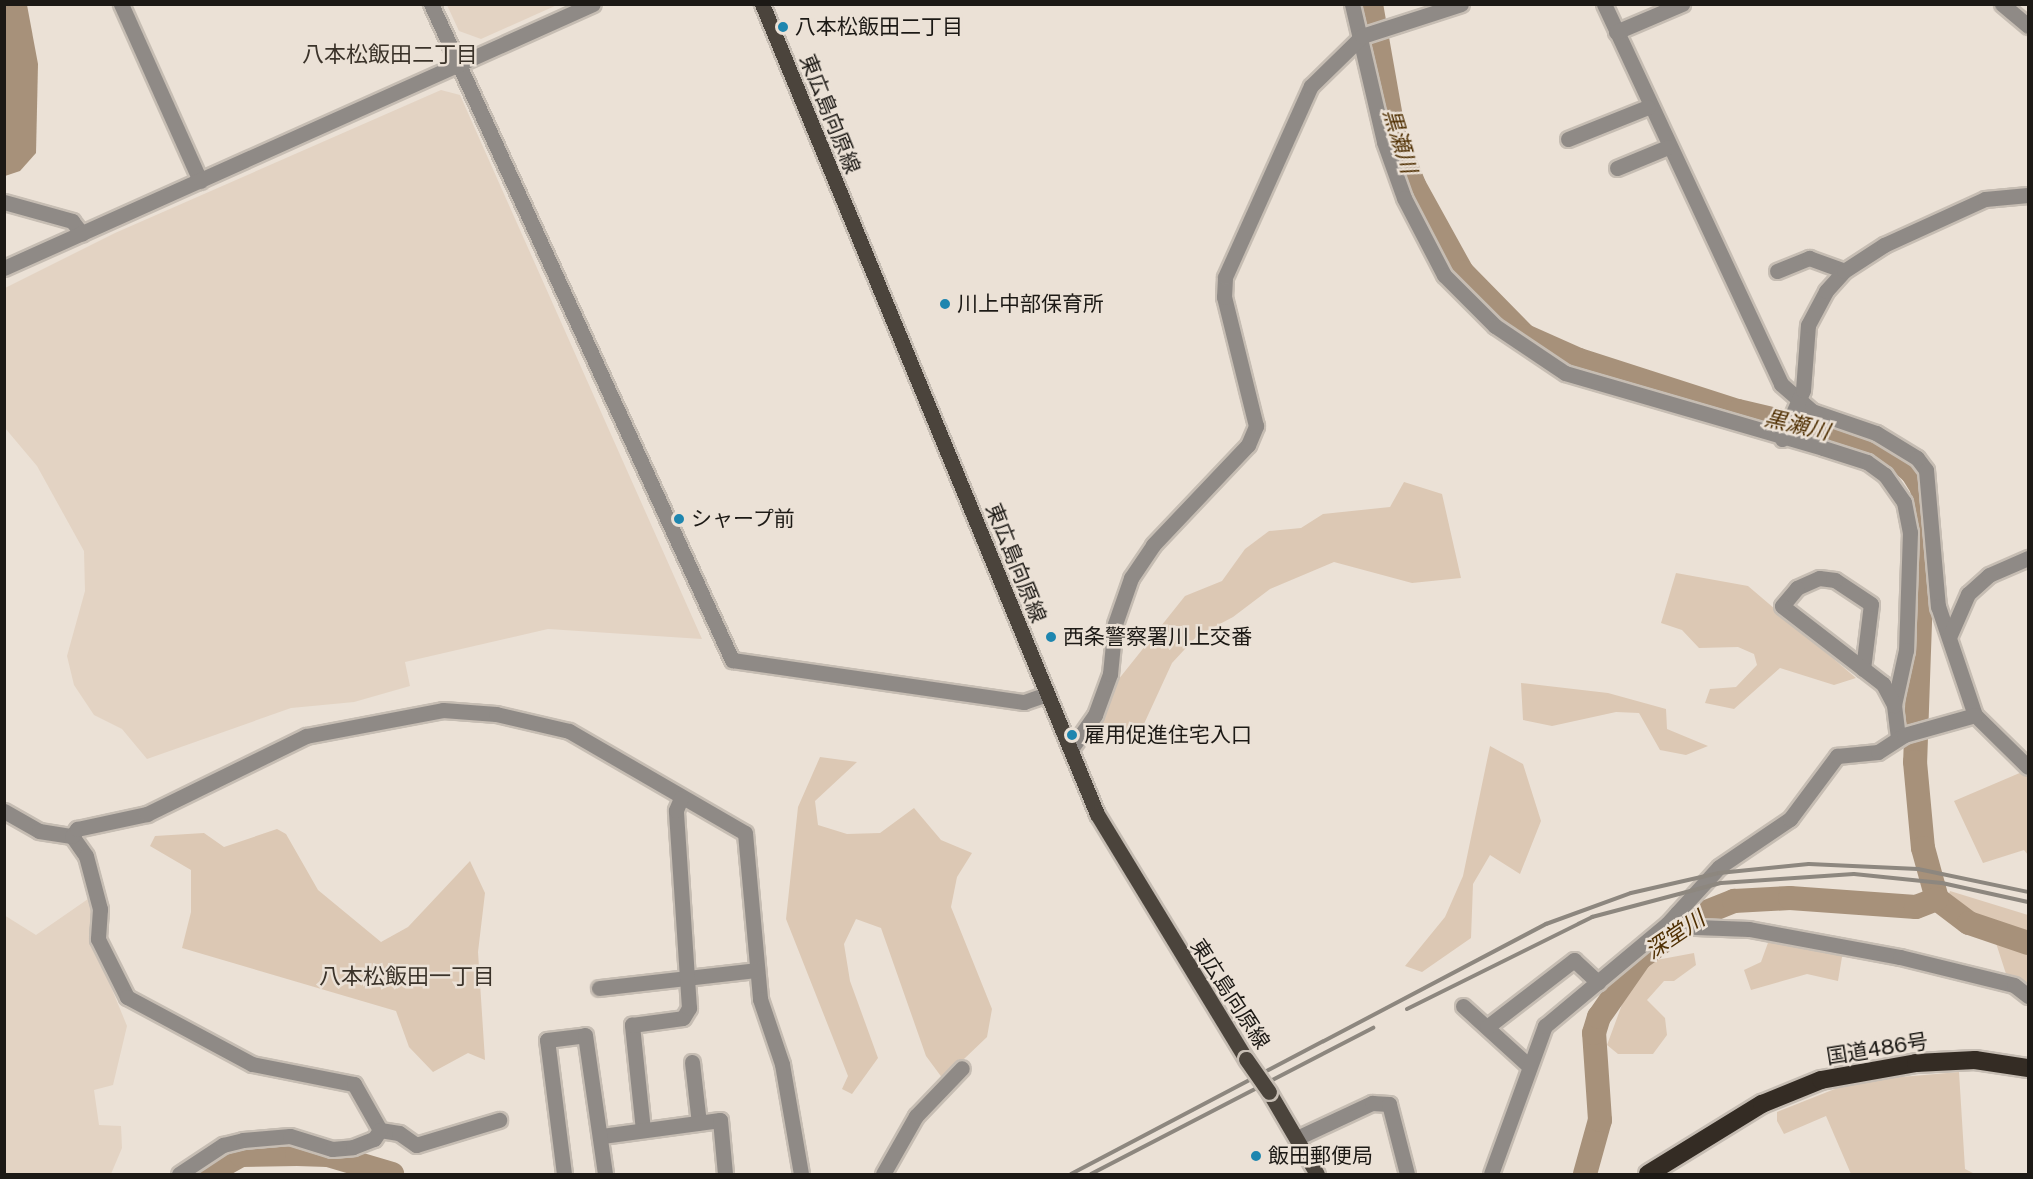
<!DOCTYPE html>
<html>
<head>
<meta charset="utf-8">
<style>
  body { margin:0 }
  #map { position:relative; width:2033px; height:1179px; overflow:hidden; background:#ebe1d6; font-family:"Public Sans","Noto Sans JP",sans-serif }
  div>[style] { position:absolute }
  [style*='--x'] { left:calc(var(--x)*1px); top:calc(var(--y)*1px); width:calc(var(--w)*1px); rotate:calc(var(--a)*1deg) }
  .built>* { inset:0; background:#e3d3c3 }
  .green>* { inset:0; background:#dcc8b4 }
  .water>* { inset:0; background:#a7917a }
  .river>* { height:24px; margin:-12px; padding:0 12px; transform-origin:12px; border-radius:12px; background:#a7917a }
  .roads { filter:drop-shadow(2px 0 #c6bdb3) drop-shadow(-2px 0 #c6bdb3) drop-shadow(0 2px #c6bdb3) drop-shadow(0 -2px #c6bdb3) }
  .minor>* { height:15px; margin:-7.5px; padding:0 7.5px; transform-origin:7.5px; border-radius:7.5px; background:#8f8a86 }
  .major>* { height:15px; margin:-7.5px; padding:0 7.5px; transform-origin:7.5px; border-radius:7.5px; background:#4b443c }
  .highway>* { height:18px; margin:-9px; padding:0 9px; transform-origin:9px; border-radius:9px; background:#342c24 }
  .rail>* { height:4px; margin:-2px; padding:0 2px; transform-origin:2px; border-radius:2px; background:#8d877f }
  .bridges { filter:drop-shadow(2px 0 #c6bdb3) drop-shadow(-2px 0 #c6bdb3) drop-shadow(0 2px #c6bdb3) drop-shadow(0 -2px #c6bdb3) }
  .major-bridge>* { height:15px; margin:-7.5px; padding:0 7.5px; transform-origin:7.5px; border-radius:7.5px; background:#4b443c }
  .dots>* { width:16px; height:16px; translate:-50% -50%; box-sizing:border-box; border:3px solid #ebe1d6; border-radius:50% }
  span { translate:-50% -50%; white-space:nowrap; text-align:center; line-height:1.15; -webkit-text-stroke:5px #ebe1d6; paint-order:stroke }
  .poi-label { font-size:21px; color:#1c1915 }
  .left { translate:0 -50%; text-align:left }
  .street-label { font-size:21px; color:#1c1915 }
  .neighbourhood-label { font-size:22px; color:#3b332a }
  .water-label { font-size:22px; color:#4f2f02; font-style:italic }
  .frame { position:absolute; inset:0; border:6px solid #1c1915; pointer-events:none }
</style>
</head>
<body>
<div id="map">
  <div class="built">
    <i style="clip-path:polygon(447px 5px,557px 5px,481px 39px,459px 31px)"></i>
    <i style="clip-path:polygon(441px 90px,460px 95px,702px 639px,548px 629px,405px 662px,410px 686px,354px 702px,291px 708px,147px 759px,122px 729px,94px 715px,74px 685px,67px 656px,85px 591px,84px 551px,37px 466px,5px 428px,5px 288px,115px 233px)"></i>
    <i style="clip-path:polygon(88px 899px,96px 906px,93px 943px,127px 1026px,113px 1085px,94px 1090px,99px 1125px,121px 1126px,122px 1148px,111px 1174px,5px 1174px,4px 915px,36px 935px)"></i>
  </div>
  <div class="green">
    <i style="clip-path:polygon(1404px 482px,1442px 494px,1461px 578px,1412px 583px,1334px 562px,1270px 589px,1233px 617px,1197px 636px,1172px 663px,1143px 726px,1124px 739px,1099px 722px,1118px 680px,1185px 596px,1222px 581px,1245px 549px,1269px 531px,1301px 528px,1323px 514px,1390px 507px)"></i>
    <i style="clip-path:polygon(1676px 573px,1748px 586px,1856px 678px,1834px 685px,1780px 668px,1734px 709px,1705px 703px,1710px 689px,1736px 687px,1757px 665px,1754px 654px,1738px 647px,1699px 648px,1682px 630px,1661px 623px)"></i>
    <i style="clip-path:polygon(1521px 683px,1608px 693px,1666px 709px,1667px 729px,1708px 746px,1686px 755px,1660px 750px,1639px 713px,1616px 712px,1552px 726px,1523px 720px)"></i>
    <i style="clip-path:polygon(1490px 746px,1523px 764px,1541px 821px,1520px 874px,1490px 855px,1473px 884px,1471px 938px,1422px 972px,1405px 966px,1445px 917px,1463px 876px)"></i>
    <i style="clip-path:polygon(820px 757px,857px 762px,815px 801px,818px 825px,847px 834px,880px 833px,914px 808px,941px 840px,972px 853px,957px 877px,951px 907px,992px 1009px,987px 1037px,943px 1079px,926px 1056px,881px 928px,856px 919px,844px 944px,850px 981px,878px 1058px,852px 1094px,842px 1089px,848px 1076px,786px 919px,798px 807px)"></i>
    <i style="clip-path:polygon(2022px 772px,2028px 777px,2028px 855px,2024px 850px,1983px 863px,1954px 801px)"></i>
    <i style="clip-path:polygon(277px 829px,286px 834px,318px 890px,381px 942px,408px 927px,470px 861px,485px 893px,478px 952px,485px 1060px,468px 1053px,433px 1072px,409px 1047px,396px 1011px,182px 948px,191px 912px,191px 870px,150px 846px,155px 836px,204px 833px,224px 847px)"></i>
    <i style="clip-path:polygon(1950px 891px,2028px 915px,2028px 990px,2007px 977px,1995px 940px,1959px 931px,1944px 907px)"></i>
    <i style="clip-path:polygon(1769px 940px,1843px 951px,1838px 981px,1807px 974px,1751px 990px,1744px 970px,1761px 962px)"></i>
    <i style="clip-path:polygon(1694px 953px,1696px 965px,1674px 981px,1664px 981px,1647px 1000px,1665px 1018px,1667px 1035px,1653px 1054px,1618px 1054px,1607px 1045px,1633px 975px,1651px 961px)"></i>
    <i style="clip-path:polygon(1959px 1072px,1965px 1169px,1975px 1174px,1851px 1174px,1826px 1116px,1784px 1134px,1777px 1121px,1777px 1112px,1855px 1081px)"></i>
  </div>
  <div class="water">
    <i style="clip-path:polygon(5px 4px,27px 5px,38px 64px,36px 153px,20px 171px,5px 176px)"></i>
  </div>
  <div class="river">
    <i style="--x:1371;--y:4;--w:132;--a:80"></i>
    <i style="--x:1394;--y:134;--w:55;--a:68.6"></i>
    <i style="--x:1414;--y:185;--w:99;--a:61.1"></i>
    <i style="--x:1462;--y:272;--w:90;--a:45.5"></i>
    <i style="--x:1525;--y:336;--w:59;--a:24"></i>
    <i style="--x:1579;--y:360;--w:167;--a:17.8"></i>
    <i style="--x:1738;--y:411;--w:107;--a:13"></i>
    <i style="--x:1842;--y:435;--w:55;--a:21.4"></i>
    <i style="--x:1893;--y:455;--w:25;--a:42"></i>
    <i style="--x:1912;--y:472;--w:19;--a:58"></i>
    <i style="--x:1922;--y:488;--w:20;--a:84"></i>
    <i style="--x:1924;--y:508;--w:254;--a:92"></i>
    <i style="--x:1915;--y:762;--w:86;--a:84.7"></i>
    <i style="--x:1923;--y:848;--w:53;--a:74.6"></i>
    <i style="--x:1937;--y:899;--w:40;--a:37"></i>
    <i style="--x:1969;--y:923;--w:62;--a:18.7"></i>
    <i style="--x:207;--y:1174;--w:39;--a:-29"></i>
    <i style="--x:241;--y:1155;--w:56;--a:-1"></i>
    <i style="--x:297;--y:1154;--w:31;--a:2"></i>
    <i style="--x:328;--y:1155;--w:67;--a:16.5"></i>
    <i style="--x:1585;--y:1174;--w:56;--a:-74.5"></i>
    <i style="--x:1600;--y:1120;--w:87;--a:-93.9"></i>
    <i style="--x:1594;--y:1033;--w:17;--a:-73"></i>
    <i style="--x:1599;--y:1017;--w:72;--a:-55.2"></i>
    <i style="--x:1640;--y:958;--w:73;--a:-36.1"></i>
    <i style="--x:1699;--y:915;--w:38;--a:-22"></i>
    <i style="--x:1734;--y:901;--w:56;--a:-3.1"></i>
    <i style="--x:1790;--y:898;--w:126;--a:4.1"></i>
    <i style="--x:1916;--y:907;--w:22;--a:-21"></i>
  </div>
  <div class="roads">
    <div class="minor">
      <i style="--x:121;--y:4;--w:194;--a:65.9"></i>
      <i style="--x:431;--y:4;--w:722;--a:65.35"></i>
      <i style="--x:732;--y:660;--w:295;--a:8.2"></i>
      <i style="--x:1024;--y:702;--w:24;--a:-19"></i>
      <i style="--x:1352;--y:4;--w:142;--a:76.9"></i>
      <i style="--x:1384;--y:142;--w:59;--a:70.3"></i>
      <i style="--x:1404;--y:198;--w:87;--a:62.5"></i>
      <i style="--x:1444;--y:275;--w:72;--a:45"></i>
      <i style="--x:1495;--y:326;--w:84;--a:33.9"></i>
      <i style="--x:1565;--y:373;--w:269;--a:16.2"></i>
      <i style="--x:1823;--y:448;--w:46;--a:17.7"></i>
      <i style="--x:1867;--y:462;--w:22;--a:36"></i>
      <i style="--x:1885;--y:475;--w:33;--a:55"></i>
      <i style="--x:1904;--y:502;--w:31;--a:79"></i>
      <i style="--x:1910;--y:532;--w:118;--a:91.9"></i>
      <i style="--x:1906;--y:650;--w:56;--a:102.3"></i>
      <i style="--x:1894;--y:705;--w:33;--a:83"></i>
      <i style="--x:1604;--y:4;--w:419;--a:65"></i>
      <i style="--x:1781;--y:384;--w:41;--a:41.1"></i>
      <i style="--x:1812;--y:411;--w:68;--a:19"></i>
      <i style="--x:1876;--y:433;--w:48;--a:31.4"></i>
      <i style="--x:1917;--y:458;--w:15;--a:53"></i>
      <i style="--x:1926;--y:470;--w:137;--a:85"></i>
      <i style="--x:1938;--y:606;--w:115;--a:71.3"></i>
      <i style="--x:1975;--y:715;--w:74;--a:44.5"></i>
      <i style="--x:2002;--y:4;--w:34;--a:40"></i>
      <i style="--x:1616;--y:32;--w:72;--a:-23"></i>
      <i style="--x:1568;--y:139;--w:86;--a:-21.8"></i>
      <i style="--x:1617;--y:168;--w:55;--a:-22.4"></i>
      <i style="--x:4;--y:202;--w:71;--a:15.6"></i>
      <i style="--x:72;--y:221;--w:16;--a:52"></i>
      <i style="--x:4;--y:268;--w:645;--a:-24.14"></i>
      <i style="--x:1777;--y:271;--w:35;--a:-22"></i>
      <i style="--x:1809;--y:258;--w:37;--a:20"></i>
      <i style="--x:1782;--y:439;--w:53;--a:-66.8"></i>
      <i style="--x:1803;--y:390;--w:65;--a:-85.6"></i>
      <i style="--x:1808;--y:325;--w:38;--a:-62"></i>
      <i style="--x:1826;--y:291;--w:27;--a:-48"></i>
      <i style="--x:1844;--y:271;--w:48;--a:-33"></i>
      <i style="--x:1884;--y:245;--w:111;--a:-24.5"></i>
      <i style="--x:1985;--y:199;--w:43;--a:-5.3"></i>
      <i style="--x:1950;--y:635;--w:45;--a:-66.3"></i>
      <i style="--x:1968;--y:594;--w:28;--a:-42"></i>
      <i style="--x:1989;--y:575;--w:43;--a:-23.6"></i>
      <i style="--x:1863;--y:669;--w:65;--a:-83"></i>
      <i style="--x:1871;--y:604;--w:43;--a:-146.3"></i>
      <i style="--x:1835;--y:580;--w:16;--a:-173"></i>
      <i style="--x:1819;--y:578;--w:24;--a:156"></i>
      <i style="--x:1797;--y:588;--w:23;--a:130"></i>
      <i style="--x:1782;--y:606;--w:128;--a:37.7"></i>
      <i style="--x:1883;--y:684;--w:24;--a:62"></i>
      <i style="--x:1071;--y:749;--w:42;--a:-54.8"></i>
      <i style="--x:1095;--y:715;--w:44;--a:-69.9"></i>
      <i style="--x:1110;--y:674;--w:50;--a:-84.3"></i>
      <i style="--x:1115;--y:624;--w:49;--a:-70.8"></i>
      <i style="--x:1131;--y:578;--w:40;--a:-56"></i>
      <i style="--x:1153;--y:545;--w:138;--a:-46.5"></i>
      <i style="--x:1248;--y:445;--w:21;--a:-67"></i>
      <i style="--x:1256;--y:426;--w:133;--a:-103.9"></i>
      <i style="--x:1224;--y:297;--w:20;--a:-87"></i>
      <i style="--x:1225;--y:277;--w:209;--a:-65.8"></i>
      <i style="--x:1311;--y:86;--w:71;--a:-44.4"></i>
      <i style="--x:1362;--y:36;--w:104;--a:-17.9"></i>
      <i style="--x:4;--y:811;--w:40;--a:29.7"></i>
      <i style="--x:39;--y:831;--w:33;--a:9"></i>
      <i style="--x:72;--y:836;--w:24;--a:55"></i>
      <i style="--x:86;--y:856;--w:55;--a:75.2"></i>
      <i style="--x:100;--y:909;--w:30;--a:94"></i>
      <i style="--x:98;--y:939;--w:65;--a:63.4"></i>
      <i style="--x:127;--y:997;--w:142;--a:28.2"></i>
      <i style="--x:252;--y:1064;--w:104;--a:11.1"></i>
      <i style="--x:354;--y:1084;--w:53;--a:60.5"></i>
      <i style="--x:72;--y:836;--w:9;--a:-54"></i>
      <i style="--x:77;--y:829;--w:72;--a:-12.1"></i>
      <i style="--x:147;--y:814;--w:177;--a:-26.1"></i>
      <i style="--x:306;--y:736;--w:139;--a:-10.7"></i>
      <i style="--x:443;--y:710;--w:53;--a:4.3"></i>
      <i style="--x:496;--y:714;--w:75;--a:13.1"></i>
      <i style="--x:569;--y:731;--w:203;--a:30.1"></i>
      <i style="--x:745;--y:833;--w:167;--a:84.8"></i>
      <i style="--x:760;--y:999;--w:69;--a:71.3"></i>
      <i style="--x:782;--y:1064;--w:112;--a:80.2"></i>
      <i style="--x:1677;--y:913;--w:24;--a:36"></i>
      <i style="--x:1696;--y:927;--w:53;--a:2.2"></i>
      <i style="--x:1749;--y:929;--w:154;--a:10.5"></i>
      <i style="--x:1900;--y:957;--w:117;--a:13.8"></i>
      <i style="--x:2014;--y:985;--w:18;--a:38"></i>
      <i style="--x:599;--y:988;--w:159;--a:-6.5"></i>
      <i style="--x:1463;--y:1006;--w:89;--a:42.3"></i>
      <i style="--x:1487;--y:1027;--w:110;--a:-37.6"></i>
      <i style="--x:1574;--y:960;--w:33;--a:43"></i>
      <i style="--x:692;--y:1062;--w:61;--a:83.5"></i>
      <i style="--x:380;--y:1130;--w:19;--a:9"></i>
      <i style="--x:399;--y:1133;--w:21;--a:35"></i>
      <i style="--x:416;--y:1145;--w:87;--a:-16.8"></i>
      <i style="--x:643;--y:1130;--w:106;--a:-96"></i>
      <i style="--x:632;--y:1025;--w:51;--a:-7.8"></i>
      <i style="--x:683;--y:1018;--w:12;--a:-59"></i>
      <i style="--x:689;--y:1008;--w:198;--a:-93.8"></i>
      <i style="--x:676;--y:810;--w:13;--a:-67"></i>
      <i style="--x:602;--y:1136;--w:119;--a:-7.7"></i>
      <i style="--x:720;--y:1120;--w:54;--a:84.7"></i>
      <i style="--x:1299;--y:1137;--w:81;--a:-25"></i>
      <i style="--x:1372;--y:1103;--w:17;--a:3"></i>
      <i style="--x:1389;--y:1104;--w:72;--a:75.6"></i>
      <i style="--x:179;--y:1174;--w:53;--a:-33.4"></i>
      <i style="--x:223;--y:1145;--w:21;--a:-14"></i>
      <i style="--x:243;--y:1140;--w:47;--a:-4.9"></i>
      <i style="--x:290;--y:1136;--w:44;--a:17.2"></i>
      <i style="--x:332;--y:1149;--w:21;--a:-5"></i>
      <i style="--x:353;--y:1147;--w:22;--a:-21"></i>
      <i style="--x:374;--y:1139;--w:11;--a:-56"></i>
      <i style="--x:564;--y:1174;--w:135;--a:-97.2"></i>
      <i style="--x:547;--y:1040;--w:38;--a:-7"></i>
      <i style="--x:585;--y:1035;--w:140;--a:81.8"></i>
      <i style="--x:883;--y:1174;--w:67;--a:-60.4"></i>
      <i style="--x:916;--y:1116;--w:66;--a:-46.2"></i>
      <i style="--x:1491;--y:1174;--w:158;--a:-70"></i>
      <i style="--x:1545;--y:1026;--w:159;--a:-39.9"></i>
      <i style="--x:1667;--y:924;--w:77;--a:-47.6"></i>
      <i style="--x:1719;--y:867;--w:86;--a:-34.1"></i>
      <i style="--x:1790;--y:819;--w:79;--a:-53.3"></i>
      <i style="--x:1837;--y:756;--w:41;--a:-5.6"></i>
      <i style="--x:1878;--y:752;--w:31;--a:-33"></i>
      <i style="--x:1904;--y:735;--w:74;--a:-15.7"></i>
    </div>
    <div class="major">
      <i style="--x:762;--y:4;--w:877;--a:67.53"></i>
      <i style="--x:1097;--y:814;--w:287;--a:58.7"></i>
      <i style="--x:1269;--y:1092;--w:95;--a:59.7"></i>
    </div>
    <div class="highway">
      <i style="--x:1648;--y:1174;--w:134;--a:-31.6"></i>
      <i style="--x:1762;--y:1104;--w:64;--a:-22.1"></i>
      <i style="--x:1821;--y:1080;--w:97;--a:-10.1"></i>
      <i style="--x:1916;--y:1063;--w:59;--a:-2.9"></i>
      <i style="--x:1975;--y:1060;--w:54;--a:8.6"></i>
    </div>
  </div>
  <div class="rail">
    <i style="--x:1407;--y:1009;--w:207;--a:-26.4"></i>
    <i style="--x:1592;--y:917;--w:133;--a:-14.8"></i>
    <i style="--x:1721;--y:883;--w:133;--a:-3.9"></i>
    <i style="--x:1854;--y:874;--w:88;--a:5.8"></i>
    <i style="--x:1942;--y:883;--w:88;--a:12.5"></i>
    <i style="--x:1071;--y:1174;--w:537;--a:-27.76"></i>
    <i style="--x:1546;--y:924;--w:90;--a:-20"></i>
    <i style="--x:1631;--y:893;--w:90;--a:-12.8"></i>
    <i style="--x:1719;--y:873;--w:90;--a:-5.7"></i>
    <i style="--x:1809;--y:864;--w:109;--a:2.6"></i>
    <i style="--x:1918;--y:869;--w:112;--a:11.8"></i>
    <i style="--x:1091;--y:1174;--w:318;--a:-27.4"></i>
  </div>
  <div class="bridges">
    <div class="major-bridge">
      <i style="--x:1246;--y:1059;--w:40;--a:55.1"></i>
    </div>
  </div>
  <div class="dots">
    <i style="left:783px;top:27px;background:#1e86af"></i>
    <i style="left:945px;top:304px;background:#1e86af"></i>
    <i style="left:679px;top:519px;background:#1e86af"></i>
    <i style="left:1051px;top:637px;background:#1e86af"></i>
    <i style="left:1072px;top:735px;background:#1e86af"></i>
    <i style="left:1256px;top:1156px;background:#1e86af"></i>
  </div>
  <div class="poi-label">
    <span class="left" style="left:795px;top:27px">八本松飯田二丁目</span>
    <span class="left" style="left:957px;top:304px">川上中部保育所</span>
    <span class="left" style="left:691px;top:519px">シャープ前</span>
    <span class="left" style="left:1063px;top:637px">西条警察署川上交番</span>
    <span class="left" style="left:1084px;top:735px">雇用促進住宅入口</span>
    <span class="left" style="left:1268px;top:1156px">飯田郵便局</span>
  </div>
  <div class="street-label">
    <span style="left:830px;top:114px;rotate:68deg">東広島向原線</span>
    <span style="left:1016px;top:563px;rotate:68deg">東広島向原線</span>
    <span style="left:1230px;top:994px;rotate:57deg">東広島向原線</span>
    <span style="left:1877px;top:1049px;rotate:-9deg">国道486号</span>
  </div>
  <div class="neighbourhood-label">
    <span style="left:390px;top:55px">八本松飯田二丁目</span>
    <span style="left:407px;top:977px">八本松飯田一丁目</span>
  </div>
  <div class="water-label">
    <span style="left:1400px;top:141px;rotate:73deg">黒瀬川</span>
    <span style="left:1797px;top:425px;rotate:13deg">黒瀬川</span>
    <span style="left:1675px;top:935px;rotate:-34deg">深堂川</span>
  </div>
  <div class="frame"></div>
</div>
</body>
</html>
